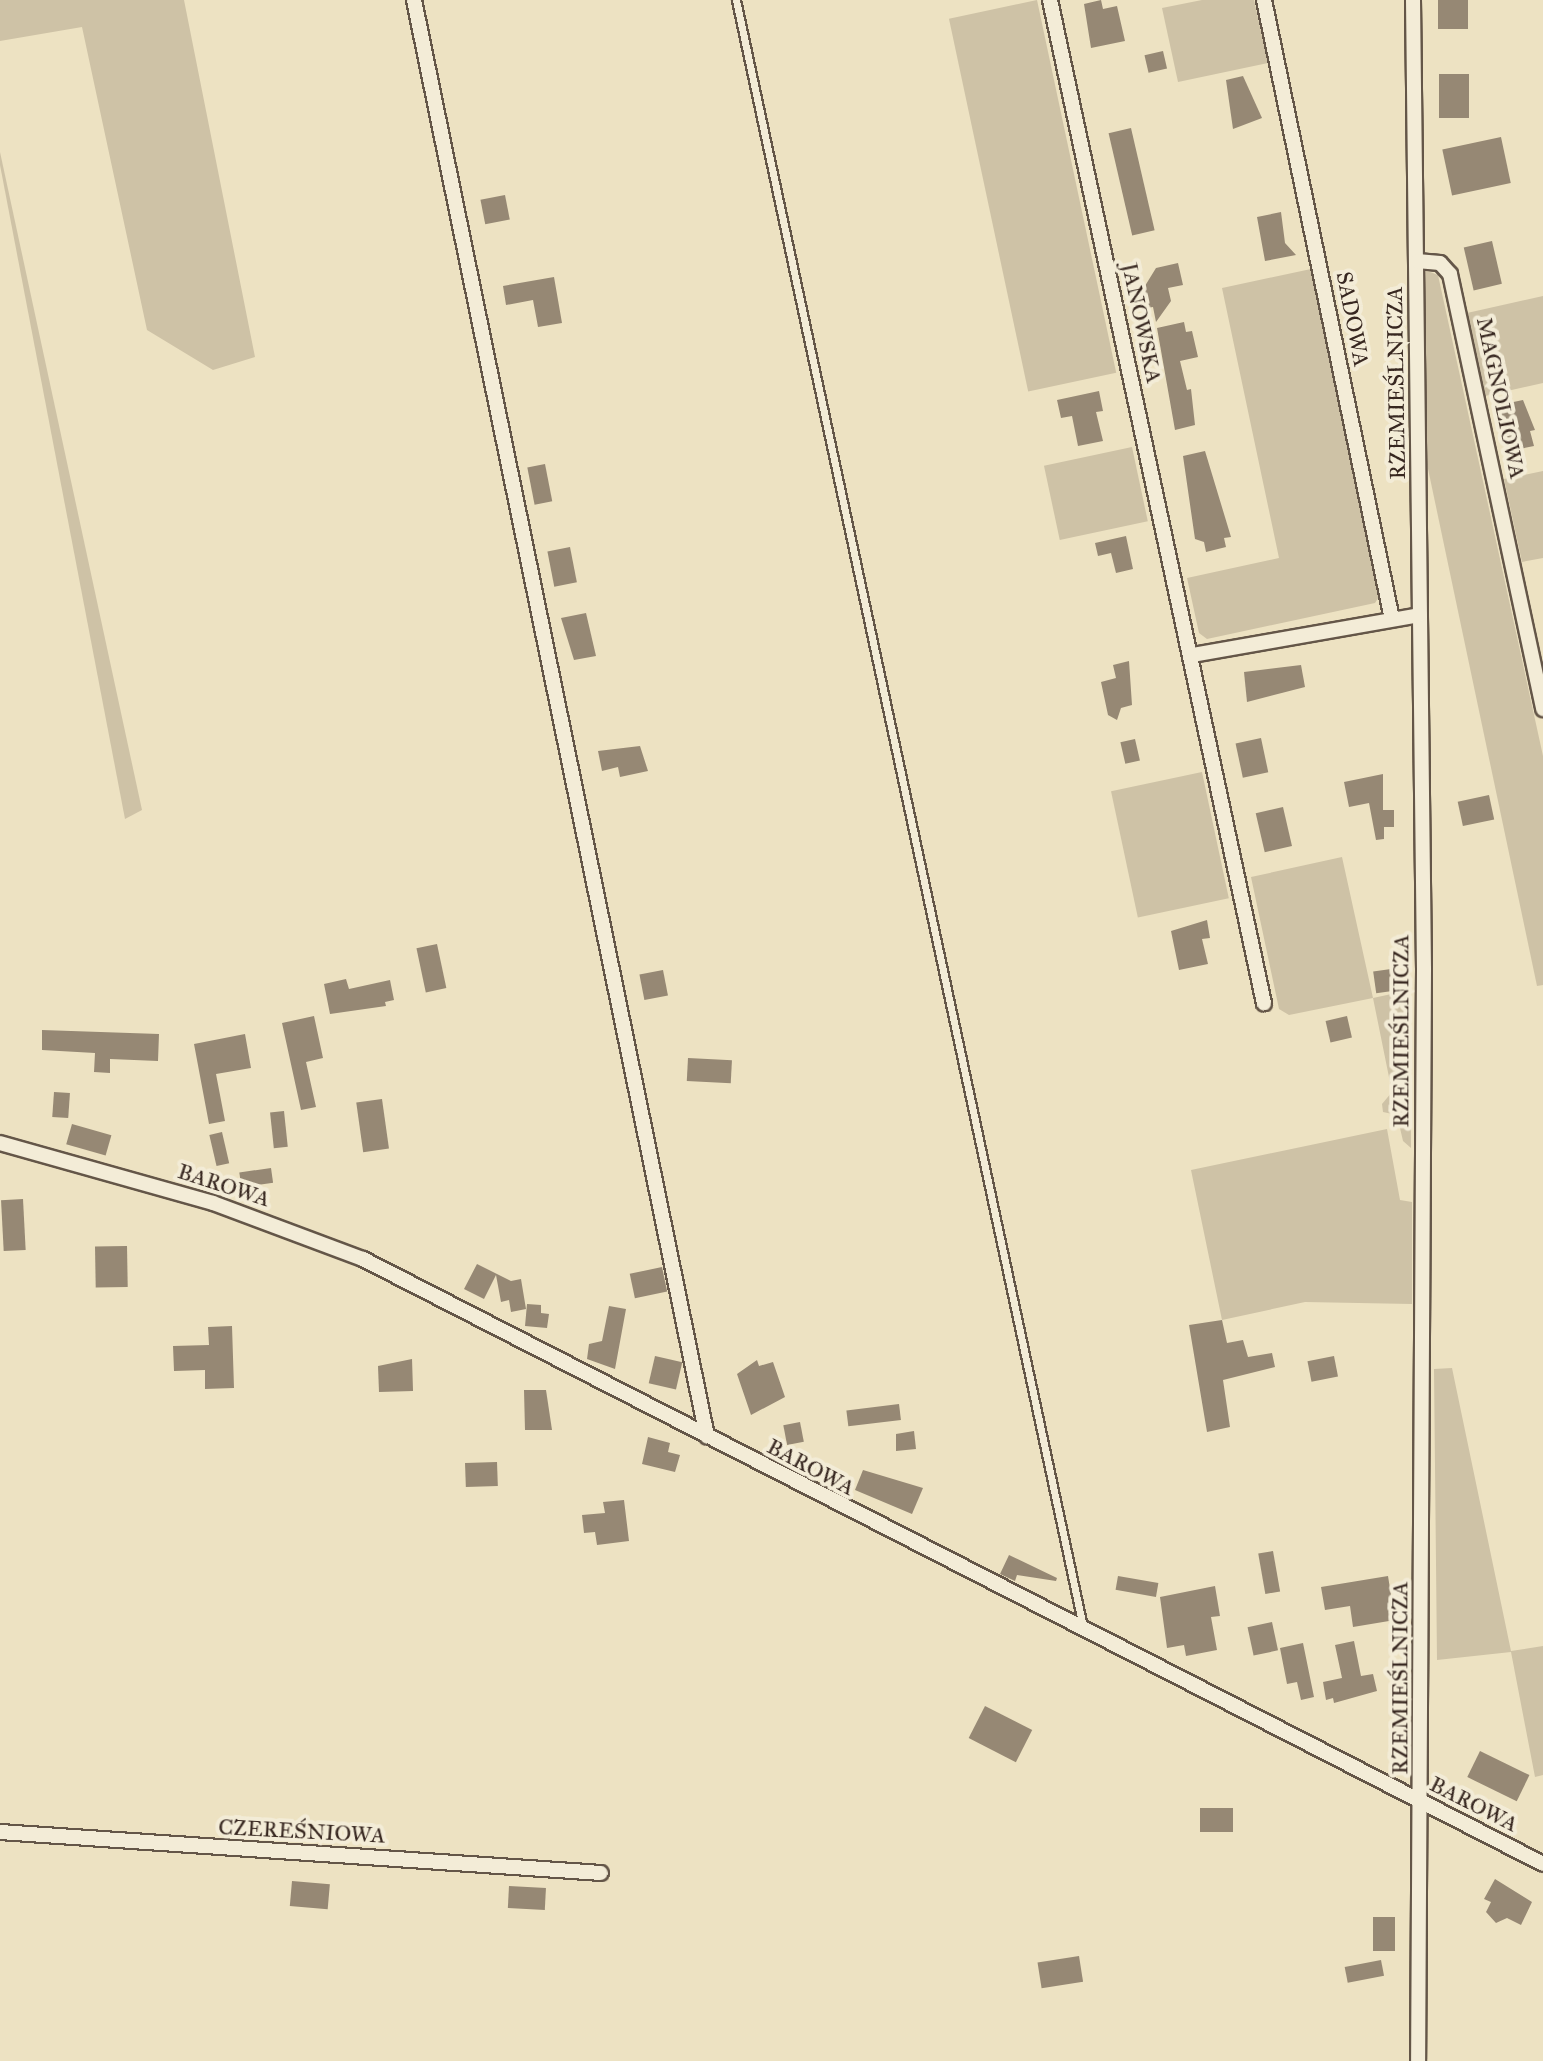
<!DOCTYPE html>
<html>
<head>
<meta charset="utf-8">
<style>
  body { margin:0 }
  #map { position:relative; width:1543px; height:2061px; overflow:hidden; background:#ede2c2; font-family:"IM FELL Great Primer",serif }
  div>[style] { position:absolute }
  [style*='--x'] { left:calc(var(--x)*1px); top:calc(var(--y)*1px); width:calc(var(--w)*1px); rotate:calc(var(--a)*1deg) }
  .green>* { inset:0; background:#cec2a6; transform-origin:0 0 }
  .building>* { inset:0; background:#968874; transform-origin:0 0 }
  .roads { filter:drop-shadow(2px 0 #645648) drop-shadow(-2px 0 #645648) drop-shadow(0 2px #645648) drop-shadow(0 -2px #645648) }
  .lane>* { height:7px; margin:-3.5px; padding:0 3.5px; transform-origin:3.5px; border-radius:3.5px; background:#f3ecd7 }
  .street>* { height:14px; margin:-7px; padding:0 7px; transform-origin:7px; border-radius:7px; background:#f3ecd7 }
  span { translate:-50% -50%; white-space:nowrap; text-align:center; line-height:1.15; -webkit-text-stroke:8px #f3ecd7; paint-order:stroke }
  .street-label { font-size:22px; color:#372720 }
</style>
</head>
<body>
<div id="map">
  <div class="green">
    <i style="clip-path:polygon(0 0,184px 0,255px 357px,213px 370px,147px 330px,82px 27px,0 41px)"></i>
    <i style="left:1037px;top:0;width:381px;height:90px;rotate:78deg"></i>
    <i style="clip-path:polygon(1202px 0,1254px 0,1268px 63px,1178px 82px,1162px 8px)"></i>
    <i style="clip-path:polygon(0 152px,142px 810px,125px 819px,0 165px)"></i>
    <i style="clip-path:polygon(1311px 269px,1380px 595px,1375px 603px,1207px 639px,1199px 633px,1187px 578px,1279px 558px,1222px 288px)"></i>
    <i style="clip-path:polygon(1425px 270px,1438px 275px,1543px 756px,1543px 985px,1537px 986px,1427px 464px)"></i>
    <i style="clip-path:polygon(1543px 296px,1543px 383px,1485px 396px,1467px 313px)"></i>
    <i style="left:1132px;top:447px;width:76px;height:90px;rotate:78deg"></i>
    <i style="clip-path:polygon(1543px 471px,1543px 558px,1522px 562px,1504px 479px)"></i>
    <i style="left:1202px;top:772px;width:129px;height:93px;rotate:78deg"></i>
    <i style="clip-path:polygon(1342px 857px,1373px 998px,1410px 990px,1411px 1148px,1403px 1141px,1397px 1115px,1383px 1112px,1382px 1104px,1392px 1092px,1373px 998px,1289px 1015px,1279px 1009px,1251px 877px)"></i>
    <i style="clip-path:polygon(1387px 1129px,1400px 1200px,1412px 1202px,1412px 1304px,1305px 1302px,1222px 1320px,1191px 1170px)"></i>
    <i style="clip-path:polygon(1452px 1368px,1511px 1651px,1543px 1646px,1543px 1775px,1535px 1777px,1511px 1652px,1437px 1660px,1434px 1369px)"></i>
  </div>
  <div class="building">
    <i style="clip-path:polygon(1101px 0,1103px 9px,1117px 6px,1125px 41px,1091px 48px,1084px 4px)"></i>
    <i style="left:1438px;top:0;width:30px;height:29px"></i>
    <i style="left:1163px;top:51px;width:18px;height:19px;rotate:77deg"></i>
    <i style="left:1439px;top:74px;width:30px;height:44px"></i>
    <i style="clip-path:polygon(1243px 76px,1262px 118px,1233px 129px,1226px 80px)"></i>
    <i style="left:1131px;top:128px;width:105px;height:23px;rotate:77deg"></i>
    <i style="left:1501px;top:137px;width:47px;height:60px;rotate:78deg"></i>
    <i style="left:505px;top:195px;width:25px;height:25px;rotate:79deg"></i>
    <i style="clip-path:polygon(1281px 212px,1285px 243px,1296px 255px,1265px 261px,1257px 217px)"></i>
    <i style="left:1492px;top:241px;width:44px;height:29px;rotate:77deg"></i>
    <i style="clip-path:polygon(1178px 263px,1183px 285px,1168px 288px,1171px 301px,1156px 322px,1153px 307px,1147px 308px,1140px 294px,1156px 268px)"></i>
    <i style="clip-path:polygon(554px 277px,562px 323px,538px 327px,533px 300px,506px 305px,503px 286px)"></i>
    <i style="clip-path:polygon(1184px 322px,1186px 332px,1192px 331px,1198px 357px,1180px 361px,1187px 390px,1191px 389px,1195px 425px,1175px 430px,1157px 328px)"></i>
    <i style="clip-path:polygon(1099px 391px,1103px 411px,1096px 412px,1103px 441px,1078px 446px,1072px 416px,1061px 418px,1057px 400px)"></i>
    <i style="clip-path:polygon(1523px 400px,1535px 430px,1530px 431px,1534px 446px,1510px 451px,1499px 405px)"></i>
    <i style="clip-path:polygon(1205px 451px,1231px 537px,1224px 538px,1226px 547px,1206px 552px,1204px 542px,1195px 539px,1183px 456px)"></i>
    <i style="left:545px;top:464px;width:38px;height:18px;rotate:79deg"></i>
    <i style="clip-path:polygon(1126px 536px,1133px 569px,1116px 573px,1111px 553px,1098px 556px,1095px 543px)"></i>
    <i style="left:570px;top:547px;width:36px;height:23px;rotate:79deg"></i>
    <i style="clip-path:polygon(586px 613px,596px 656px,574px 660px,561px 618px)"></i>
    <i style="clip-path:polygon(1129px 661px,1132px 705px,1121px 708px,1117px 720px,1108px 715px,1101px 682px,1116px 678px,1113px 665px)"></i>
    <i style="clip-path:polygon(1301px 665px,1305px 687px,1247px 702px,1244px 672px)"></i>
    <i style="left:1261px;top:738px;width:35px;height:26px;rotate:78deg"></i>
    <i style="left:1135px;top:739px;width:22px;height:15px;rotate:77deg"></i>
    <i style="clip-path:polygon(640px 746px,648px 771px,620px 777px,618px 767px,602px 771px,598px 751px)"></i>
    <i style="clip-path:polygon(1383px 774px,1383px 810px,1394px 810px,1394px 827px,1384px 827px,1384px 839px,1376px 840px,1369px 803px,1349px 807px,1344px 782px)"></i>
    <i style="left:1489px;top:795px;width:25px;height:32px;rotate:78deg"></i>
    <i style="left:1283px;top:807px;width:40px;height:28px;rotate:77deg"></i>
    <i style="clip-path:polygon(1207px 920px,1210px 938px,1202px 939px,1208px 964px,1179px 970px,1171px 931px)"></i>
    <i style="left:437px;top:944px;width:45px;height:21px;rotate:78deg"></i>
    <i style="left:1391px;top:969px;width:22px;height:18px;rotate:82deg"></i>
    <i style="left:663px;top:970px;width:26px;height:24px;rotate:79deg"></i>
    <i style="clip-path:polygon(346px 979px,349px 989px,390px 980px,394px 1000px,385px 1002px,386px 1006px,330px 1014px,324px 984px)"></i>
    <i style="clip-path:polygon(314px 1016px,323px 1058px,306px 1062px,316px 1107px,301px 1110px,282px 1023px)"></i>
    <i style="left:1347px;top:1016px;width:22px;height:22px;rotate:77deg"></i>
    <i style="clip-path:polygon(42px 1030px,159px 1034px,158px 1061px,110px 1059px,110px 1073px,94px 1072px,95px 1053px,42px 1050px)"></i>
    <i style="clip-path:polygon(245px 1034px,251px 1068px,216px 1074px,225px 1121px,209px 1124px,194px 1044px)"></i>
    <i style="left:688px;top:1058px;width:44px;height:23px;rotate:3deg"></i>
    <i style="left:54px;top:1092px;width:16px;height:25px;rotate:4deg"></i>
    <i style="left:382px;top:1099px;width:50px;height:26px;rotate:82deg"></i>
    <i style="left:284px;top:1111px;width:36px;height:14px;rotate:84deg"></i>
    <i style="left:72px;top:1124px;width:41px;height:21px;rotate:16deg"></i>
    <i style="left:222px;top:1132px;width:32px;height:13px;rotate:77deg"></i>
    <i style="left:271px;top:1168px;width:15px;height:32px;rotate:82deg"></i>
    <i style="left:23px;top:1199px;width:51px;height:22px;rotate:87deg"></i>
    <i style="left:127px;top:1246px;width:41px;height:32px;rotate:89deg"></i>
    <i style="clip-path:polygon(477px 1264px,511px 1281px,521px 1279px,526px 1309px,511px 1312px,509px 1300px,501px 1302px,496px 1275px,484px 1299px,464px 1289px)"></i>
    <i style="left:662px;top:1267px;width:25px;height:33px;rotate:78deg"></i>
    <i style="clip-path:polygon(527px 1304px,541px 1305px,541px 1313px,549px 1314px,547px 1328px,525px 1326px)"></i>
    <i style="clip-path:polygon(609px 1306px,626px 1309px,615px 1369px,587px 1359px,589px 1344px,602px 1341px)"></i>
    <i style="clip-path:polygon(1222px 1320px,1227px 1343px,1243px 1340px,1248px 1357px,1272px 1353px,1275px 1367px,1223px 1380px,1230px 1427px,1207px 1432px,1189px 1325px)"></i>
    <i style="clip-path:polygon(232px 1326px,234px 1388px,205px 1389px,205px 1370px,174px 1371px,173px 1346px,209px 1345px,208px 1327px)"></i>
    <i style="left:655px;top:1356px;width:28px;height:28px;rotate:13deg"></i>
    <i style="left:1334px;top:1356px;width:21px;height:27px;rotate:79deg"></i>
    <i style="clip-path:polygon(412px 1359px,413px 1391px,379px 1392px,378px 1366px)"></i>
    <i style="clip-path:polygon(757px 1360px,759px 1366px,773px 1362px,785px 1397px,751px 1415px,737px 1374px)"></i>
    <i style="clip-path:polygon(524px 1390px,546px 1390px,552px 1430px,525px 1430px)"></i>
    <i style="left:899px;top:1404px;width:16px;height:53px;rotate:83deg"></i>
    <i style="left:800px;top:1422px;width:20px;height:17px;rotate:79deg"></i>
    <i style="clip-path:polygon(914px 1431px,916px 1449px,896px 1451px,896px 1434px)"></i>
    <i style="clip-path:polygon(648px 1437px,670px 1443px,668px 1452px,680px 1455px,675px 1472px,642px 1464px)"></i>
    <i style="left:497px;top:1462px;width:24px;height:32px;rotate:88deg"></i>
    <i style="clip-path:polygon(863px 1470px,923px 1488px,912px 1514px,855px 1490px)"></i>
    <i style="clip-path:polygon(624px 1500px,629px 1541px,597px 1545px,595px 1532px,584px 1533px,582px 1515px,605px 1513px,603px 1502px)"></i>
    <i style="left:1273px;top:1551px;width:41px;height:15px;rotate:80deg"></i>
    <i style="clip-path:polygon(1009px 1555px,1057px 1578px,1056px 1581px,1017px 1575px,1015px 1581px,1000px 1574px)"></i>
    <i style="left:1118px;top:1576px;width:41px;height:14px;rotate:10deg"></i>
    <i style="clip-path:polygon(1388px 1576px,1395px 1620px,1353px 1627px,1350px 1606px,1325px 1610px,1321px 1587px)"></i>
    <i style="clip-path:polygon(1215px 1586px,1220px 1616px,1211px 1617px,1217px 1650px,1186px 1656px,1184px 1645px,1167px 1648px,1160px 1597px)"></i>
    <i style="left:1272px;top:1622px;width:29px;height:25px;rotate:78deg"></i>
    <i style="clip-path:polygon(1354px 1641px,1361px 1676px,1373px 1674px,1377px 1691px,1334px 1703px,1333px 1698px,1326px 1700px,1323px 1682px,1342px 1678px,1335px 1645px)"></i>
    <i style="clip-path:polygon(1303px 1643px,1314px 1697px,1301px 1700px,1297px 1682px,1287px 1684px,1280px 1648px)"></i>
    <i style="left:985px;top:1706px;width:53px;height:36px;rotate:27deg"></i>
    <i style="left:1480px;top:1751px;width:55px;height:29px;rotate:26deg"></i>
    <i style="left:1200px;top:1808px;width:33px;height:24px"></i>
    <i style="clip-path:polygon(1495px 1879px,1532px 1902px,1521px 1925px,1507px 1918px,1496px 1923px,1486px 1912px,1491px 1902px,1484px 1899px)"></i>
    <i style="left:292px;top:1881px;width:38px;height:25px;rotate:5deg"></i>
    <i style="left:509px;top:1886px;width:37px;height:22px;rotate:3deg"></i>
    <i style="left:1373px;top:1917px;width:22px;height:34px"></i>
    <i style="left:1079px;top:1956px;width:26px;height:42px;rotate:81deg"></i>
    <i style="left:1381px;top:1960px;width:16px;height:37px;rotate:79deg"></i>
  </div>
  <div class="roads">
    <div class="lane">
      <i style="--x:736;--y:0;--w:1664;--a:77.96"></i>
    </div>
    <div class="street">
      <i style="--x:414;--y:0;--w:1466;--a:78.47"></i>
      <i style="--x:1050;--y:0;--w:1026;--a:77.96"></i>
      <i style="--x:1264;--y:0;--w:632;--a:78.32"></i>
      <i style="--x:1413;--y:0;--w:969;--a:89.35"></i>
      <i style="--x:1424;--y:969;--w:1092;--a:90.31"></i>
      <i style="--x:1417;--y:261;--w:23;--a:5"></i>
      <i style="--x:1440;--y:263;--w:15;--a:48"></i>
      <i style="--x:1450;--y:274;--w:445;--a:77.9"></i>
      <i style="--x:1193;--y:655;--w:230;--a:-10"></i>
      <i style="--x:0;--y:1143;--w:221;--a:15.7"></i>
      <i style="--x:213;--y:1203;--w:160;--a:20.5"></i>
      <i style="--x:363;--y:1259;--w:1326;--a:27.14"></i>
      <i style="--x:0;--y:1832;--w:602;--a:3.9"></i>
    </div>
  </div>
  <div class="street-label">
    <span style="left:1353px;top:319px;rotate:79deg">SADOWA</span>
    <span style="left:1142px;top:323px;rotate:78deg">JANOWSKA</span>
    <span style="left:1396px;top:383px;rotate:-91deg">RZEMIEŚLNICZA</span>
    <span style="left:1501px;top:398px;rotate:78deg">MAGNOLIOWA</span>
    <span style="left:1401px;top:1031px;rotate:-90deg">RZEMIEŚLNICZA</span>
    <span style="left:224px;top:1185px;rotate:18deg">BAROWA</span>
    <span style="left:811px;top:1467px;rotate:28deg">BAROWA</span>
    <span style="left:1400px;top:1678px;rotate:-90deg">RZEMIEŚLNICZA</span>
    <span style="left:1474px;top:1804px;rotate:27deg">BAROWA</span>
    <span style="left:302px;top:1831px;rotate:3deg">CZEREŚNIOWA</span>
  </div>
</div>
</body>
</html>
